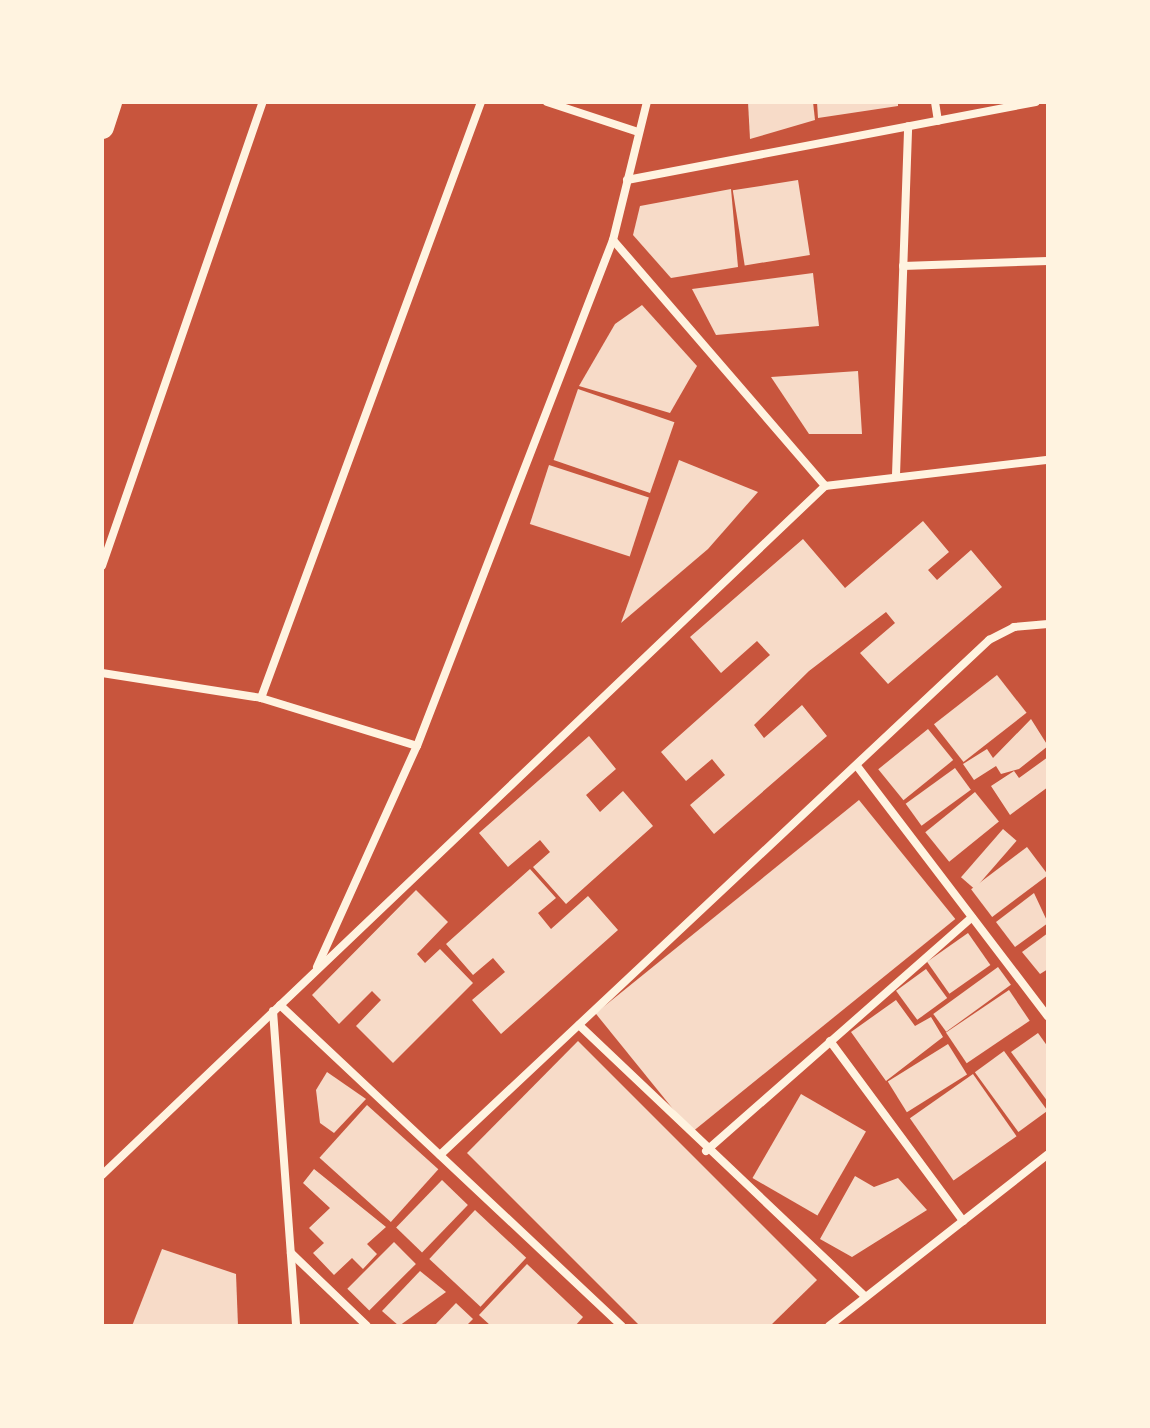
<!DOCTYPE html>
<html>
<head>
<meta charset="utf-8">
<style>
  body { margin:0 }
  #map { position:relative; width:1150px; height:1428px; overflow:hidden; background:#c8553d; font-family:"PT Sans Narrow",sans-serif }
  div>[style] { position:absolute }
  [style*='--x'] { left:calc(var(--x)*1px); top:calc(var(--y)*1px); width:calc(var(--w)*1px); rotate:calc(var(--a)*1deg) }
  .building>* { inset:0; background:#f7dbc8; transform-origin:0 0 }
  .minor>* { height:8px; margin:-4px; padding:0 4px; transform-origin:4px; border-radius:4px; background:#fff3e0 }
  .motorway>* { height:24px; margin:-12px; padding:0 12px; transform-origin:12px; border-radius:12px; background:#fff3e0 }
  span { translate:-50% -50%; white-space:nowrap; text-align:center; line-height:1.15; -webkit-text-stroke:8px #fff3e0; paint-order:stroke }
  .frame { position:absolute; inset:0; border:104px solid #fff3e0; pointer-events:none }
</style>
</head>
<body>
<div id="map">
  <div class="building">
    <i style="clip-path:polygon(748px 102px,813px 102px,815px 120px,750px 139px)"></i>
    <i style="clip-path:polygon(817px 102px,898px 102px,898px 106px,818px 118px)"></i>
    <i style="left:798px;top:180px;width:76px;height:66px;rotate:81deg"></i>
    <i style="clip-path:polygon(731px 189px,738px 267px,671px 278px,633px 235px,640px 206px)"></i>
    <i style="clip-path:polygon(813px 273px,819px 326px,716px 335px,692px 289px)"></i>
    <i style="clip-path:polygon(642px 305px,697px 366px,670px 413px,579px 386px,615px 324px)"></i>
    <i style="clip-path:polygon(858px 371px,862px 434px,809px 434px,771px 377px)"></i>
    <i style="left:578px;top:389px;width:102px;height:75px;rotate:19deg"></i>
    <i style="clip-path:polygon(679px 460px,758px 492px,708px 549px,621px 623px)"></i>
    <i style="left:549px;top:465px;width:105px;height:62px;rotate:18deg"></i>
    <i style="clip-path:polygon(923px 521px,949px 552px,928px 570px,937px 580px,971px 550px,1002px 587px,888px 684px,860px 653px,895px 623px,886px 612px,809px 671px,754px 725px,764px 738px,802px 705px,827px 736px,714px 834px,690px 805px,725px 775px,712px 759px,686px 781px,661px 752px,770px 655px,757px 641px,721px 673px,690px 637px,803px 539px,845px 588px)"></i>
    <i style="left:997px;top:675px;width:48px;height:80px;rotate:52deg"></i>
    <i style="clip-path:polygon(1031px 719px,1048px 746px,1019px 769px,1001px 774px,996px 766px,974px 780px,963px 764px,987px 749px,993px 758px)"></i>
    <i style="left:928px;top:729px;width:40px;height:64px;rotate:51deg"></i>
    <i style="clip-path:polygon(589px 736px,616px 769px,586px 795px,600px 812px,623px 791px,653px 826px,566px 904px,533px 867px,550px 852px,540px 840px,508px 867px,479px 833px)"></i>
    <i style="clip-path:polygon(1048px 757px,1048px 787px,1010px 815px,991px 786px,1014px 771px,1019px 778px)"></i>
    <i style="left:955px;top:768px;width:27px;height:61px;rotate:54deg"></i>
    <i style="left:975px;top:792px;width:38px;height:64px;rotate:51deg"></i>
    <i style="left:859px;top:800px;width:153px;height:339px;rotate:51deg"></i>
    <i style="left:1003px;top:829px;width:18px;height:64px;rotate:41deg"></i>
    <i style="left:1027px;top:847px;width:35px;height:70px;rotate:53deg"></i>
    <i style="clip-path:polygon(530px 869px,556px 898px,538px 913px,551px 929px,588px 896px,618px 930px,501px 1034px,472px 1000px,505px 972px,493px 958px,473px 975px,446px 944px)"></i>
    <i style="clip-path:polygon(416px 890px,448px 922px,417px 954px,425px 963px,440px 949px,473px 983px,393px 1063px,356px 1026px,381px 1000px,372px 991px,339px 1024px,312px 995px)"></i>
    <i style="clip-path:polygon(1034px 893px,1048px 923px,1015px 947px,996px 922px)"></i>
    <i style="left:968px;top:933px;width:39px;height:50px;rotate:55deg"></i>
    <i style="clip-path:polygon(1048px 933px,1048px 969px,1040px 974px,1022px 952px)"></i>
    <i style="left:998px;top:967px;width:22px;height:80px;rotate:54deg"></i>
    <i style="left:926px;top:969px;width:36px;height:37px;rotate:54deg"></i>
    <i style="left:1009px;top:990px;width:37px;height:76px;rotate:56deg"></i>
    <i style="clip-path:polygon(896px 1000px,915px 1026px,931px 1017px,943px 1037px,886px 1081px,851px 1032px)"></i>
    <i style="clip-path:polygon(1038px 1033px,1048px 1047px,1048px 1102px,1011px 1052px)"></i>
    <i style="clip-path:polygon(578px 1041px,817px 1280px,770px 1326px,640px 1326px,467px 1153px)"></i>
    <i style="left:948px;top:1044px;width:36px;height:71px;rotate:58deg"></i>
    <i style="left:1004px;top:1051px;width:74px;height:36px;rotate:54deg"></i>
    <i style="clip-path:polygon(327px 1072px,366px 1099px,334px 1133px,320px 1123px,316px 1090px)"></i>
    <i style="left:973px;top:1074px;width:76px;height:77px;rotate:55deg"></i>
    <i style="left:801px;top:1094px;width:75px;height:97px;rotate:30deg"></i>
    <i style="left:367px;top:1105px;width:96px;height:71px;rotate:42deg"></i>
    <i style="clip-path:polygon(314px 1169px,386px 1227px,367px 1244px,377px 1254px,363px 1269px,352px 1258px,334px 1275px,313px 1253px,324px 1243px,309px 1228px,330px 1208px,303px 1183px)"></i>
    <i style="clip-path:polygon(855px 1176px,874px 1187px,898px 1178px,927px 1210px,852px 1257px,820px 1239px)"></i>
    <i style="left:442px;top:1180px;width:36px;height:66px;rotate:44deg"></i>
    <i style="left:475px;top:1210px;width:70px;height:67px;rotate:43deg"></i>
    <i style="left:394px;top:1242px;width:31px;height:66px;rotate:45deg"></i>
    <i style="clip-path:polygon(162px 1249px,236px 1274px,238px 1326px,132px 1326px)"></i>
    <i style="clip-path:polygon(527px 1264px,583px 1317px,575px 1326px,491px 1326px,479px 1315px)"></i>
    <i style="clip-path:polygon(420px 1271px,446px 1292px,399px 1326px,382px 1311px)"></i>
    <i style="clip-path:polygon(456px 1303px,473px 1319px,466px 1326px,434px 1326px)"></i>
  </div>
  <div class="minor">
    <i style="--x:547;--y:102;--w:96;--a:18.2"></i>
    <i style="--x:935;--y:102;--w:19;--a:81"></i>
    <i style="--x:627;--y:180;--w:416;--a:-10.8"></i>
    <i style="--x:613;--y:240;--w:325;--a:49.2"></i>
    <i style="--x:903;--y:266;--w:145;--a:-2"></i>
    <i style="--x:896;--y:475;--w:349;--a:-88"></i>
    <i style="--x:102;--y:566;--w:491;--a:-70.9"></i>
    <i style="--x:102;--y:673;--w:161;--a:8.9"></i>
    <i style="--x:261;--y:698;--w:163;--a:17.1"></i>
    <i style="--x:261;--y:698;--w:635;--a:-69.74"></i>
    <i style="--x:857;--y:766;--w:315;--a:52.7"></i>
    <i style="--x:317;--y:967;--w:243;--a:-65.7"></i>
    <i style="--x:417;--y:746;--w:543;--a:-68.83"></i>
    <i style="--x:613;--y:240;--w:142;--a:-76.2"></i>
    <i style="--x:280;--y:1005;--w:469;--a:43.2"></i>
    <i style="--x:273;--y:1011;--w:316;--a:85.8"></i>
    <i style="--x:579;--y:1025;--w:395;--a:43.5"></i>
    <i style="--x:830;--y:1041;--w:224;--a:53.5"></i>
    <i style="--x:706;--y:1151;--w:354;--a:-41.3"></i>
    <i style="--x:440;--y:1155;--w:753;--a:-43.17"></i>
    <i style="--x:989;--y:640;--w:28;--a:-27"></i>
    <i style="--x:1014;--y:627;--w:34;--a:-5"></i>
    <i style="--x:102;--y:1175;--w:999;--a:-43.62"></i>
    <i style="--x:825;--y:486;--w:225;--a:-6.7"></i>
    <i style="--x:291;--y:1253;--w:105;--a:43.8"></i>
    <i style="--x:829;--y:1326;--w:278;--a:-38.1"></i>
  </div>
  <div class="motorway">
    <i style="--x:102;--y:127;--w:26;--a:-72"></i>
  </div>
  <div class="frame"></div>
</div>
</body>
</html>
